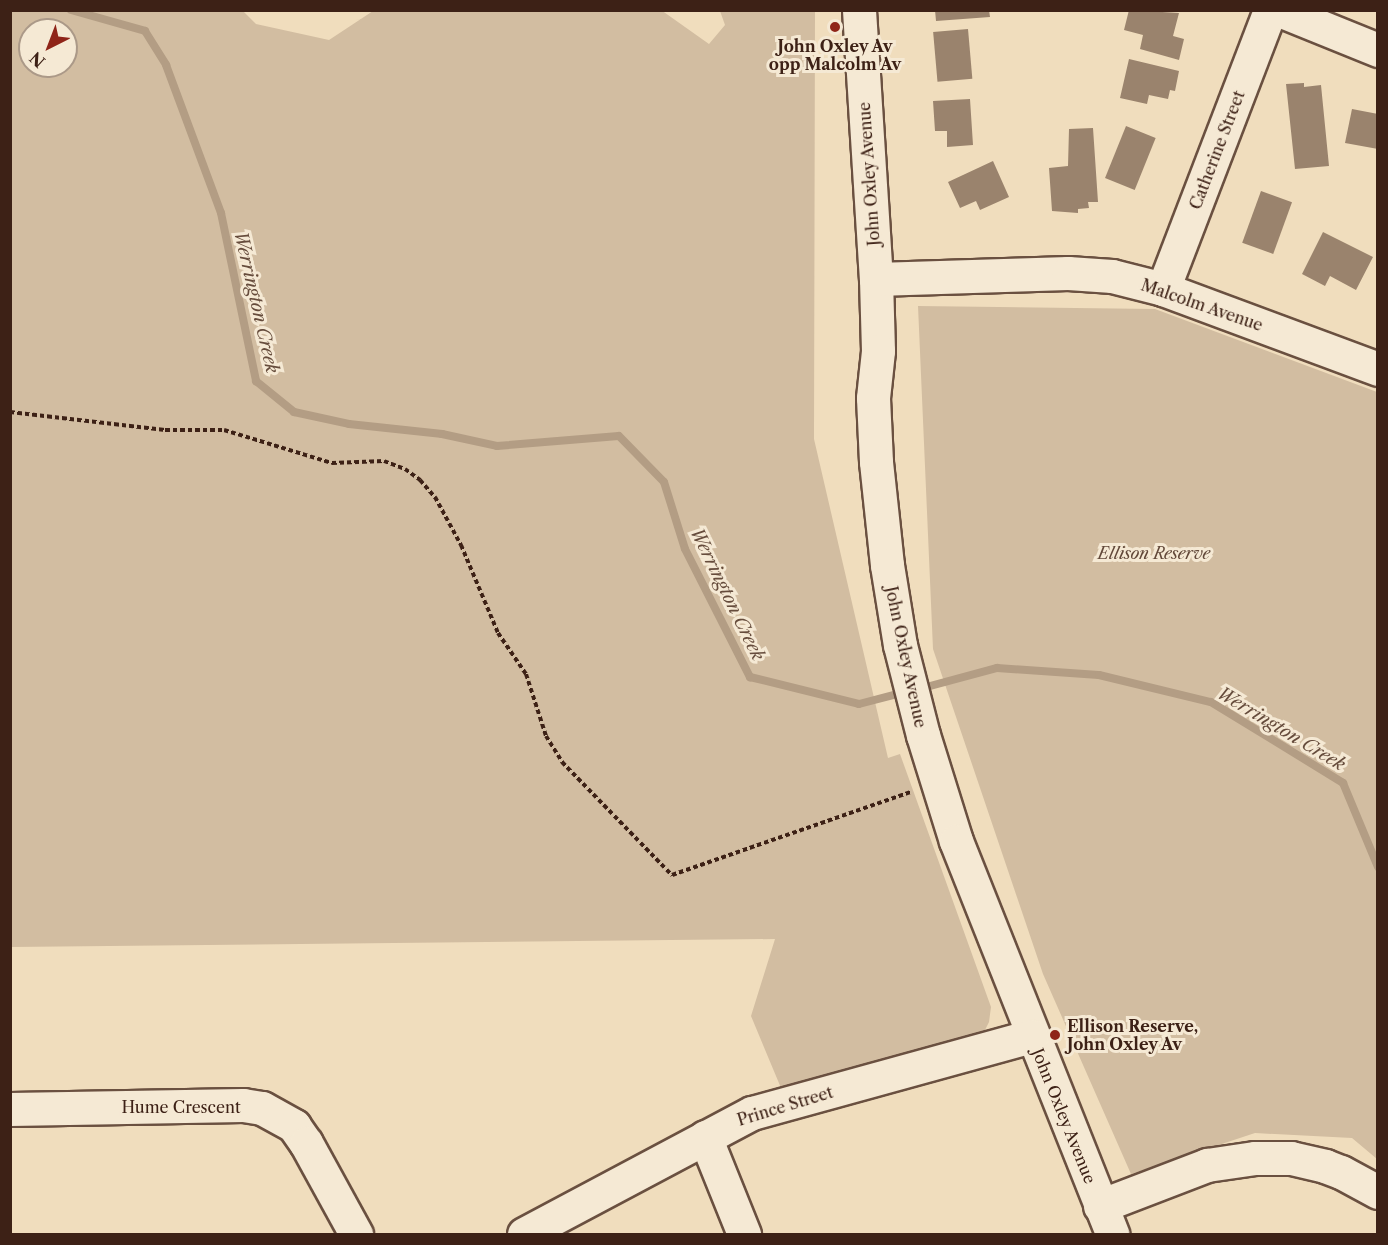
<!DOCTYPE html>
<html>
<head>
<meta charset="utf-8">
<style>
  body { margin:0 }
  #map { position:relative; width:1388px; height:1245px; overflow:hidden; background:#f0ddbd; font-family:"Libre Caslon Text",serif }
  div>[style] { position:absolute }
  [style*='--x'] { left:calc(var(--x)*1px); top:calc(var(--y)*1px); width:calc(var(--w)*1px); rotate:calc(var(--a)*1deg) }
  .green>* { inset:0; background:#d2bda1 }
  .stream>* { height:8px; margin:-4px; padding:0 4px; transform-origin:4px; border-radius:4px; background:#b39d84 }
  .building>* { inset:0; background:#9a836d; transform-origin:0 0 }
  .path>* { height:4px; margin-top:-2px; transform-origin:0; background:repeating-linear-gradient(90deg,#3d2116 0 4.5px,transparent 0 7.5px) }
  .roads { filter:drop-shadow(2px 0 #6a5040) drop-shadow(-2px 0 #6a5040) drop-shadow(0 2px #6a5040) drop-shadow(0 -2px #6a5040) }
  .minor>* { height:33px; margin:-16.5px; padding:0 16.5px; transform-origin:16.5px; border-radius:16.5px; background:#f5e9d4 }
  .dots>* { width:16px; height:16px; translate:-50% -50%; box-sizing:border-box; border:3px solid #f5e9d4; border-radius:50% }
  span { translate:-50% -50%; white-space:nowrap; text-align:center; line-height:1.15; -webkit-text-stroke:6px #f5e9d4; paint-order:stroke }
  .poi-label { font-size:16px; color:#3d2116; font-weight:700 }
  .left { translate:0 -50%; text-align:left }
  .street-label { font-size:16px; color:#3d2116 }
  .park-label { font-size:16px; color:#624839; font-style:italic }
  .water-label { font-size:18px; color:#664c3c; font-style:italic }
  .frame { position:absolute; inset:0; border:12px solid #3d2116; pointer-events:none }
  .north { position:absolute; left:18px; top:18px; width:60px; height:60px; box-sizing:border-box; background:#f5e9d4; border:2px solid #ab9988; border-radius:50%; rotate:222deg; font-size:16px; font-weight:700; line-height:24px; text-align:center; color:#3d2116 }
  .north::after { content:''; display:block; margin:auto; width:21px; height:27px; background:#8f2418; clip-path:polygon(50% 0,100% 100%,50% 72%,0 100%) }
</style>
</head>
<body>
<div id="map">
  <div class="green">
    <i style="clip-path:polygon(evenodd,661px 10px,709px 44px,725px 25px,720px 11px,815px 11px,814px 439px,888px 758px,900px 754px,991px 1007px,989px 1022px,985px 1030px,781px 1088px,751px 1016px,775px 939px,11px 947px,11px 11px,243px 11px,256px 24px,329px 40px,373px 11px,661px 10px,30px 30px,66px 30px,66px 66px,30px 66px,30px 30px)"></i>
    <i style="clip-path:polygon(918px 306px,1155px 309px,1377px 392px,1377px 1159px,1352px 1138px,1255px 1133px,1131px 1174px,1043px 974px,933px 649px)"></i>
  </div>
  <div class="stream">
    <i style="--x:71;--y:10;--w:77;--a:15.8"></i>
    <i style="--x:145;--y:31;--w:40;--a:58"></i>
    <i style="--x:166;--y:65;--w:158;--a:69.6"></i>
    <i style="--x:221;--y:213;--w:172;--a:78.2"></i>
    <i style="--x:256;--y:381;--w:49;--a:39.2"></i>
    <i style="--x:294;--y:412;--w:56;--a:12.3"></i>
    <i style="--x:349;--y:424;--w:94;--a:6.1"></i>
    <i style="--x:442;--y:434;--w:56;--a:12.3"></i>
    <i style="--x:497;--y:446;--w:122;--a:-4.7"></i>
    <i style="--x:619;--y:436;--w:64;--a:45.6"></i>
    <i style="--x:664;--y:482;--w:70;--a:72.6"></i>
    <i style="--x:685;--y:549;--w:144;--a:63.1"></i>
    <i style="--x:750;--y:677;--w:112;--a:13.9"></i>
    <i style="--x:859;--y:704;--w:48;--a:-14.6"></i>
    <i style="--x:919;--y:689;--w:81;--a:-15.1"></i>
    <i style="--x:997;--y:668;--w:102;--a:3.9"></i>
    <i style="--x:1099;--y:675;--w:115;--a:13.6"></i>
    <i style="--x:1211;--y:702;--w:155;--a:31.5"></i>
    <i style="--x:1343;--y:783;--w:91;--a:67.4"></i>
  </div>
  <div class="building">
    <i style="clip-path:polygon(935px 10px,989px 10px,990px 17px,936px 21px)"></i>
    <i style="clip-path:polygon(1129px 10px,1179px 13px,1173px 36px,1184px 39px,1179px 60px,1140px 49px,1143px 35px,1124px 30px)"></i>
    <i style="left:968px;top:29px;width:50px;height:35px;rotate:85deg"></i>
    <i style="clip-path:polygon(1129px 59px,1179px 71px,1175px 91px,1170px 90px,1168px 99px,1149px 95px,1147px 104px,1120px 98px)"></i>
    <i style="clip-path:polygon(1304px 83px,1304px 87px,1321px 85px,1329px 166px,1295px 169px,1286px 84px)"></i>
    <i style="clip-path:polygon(970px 99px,973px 145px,947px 147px,947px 131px,935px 131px,933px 101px)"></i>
    <i style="clip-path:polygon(1352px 109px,1378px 114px,1378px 149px,1345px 143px)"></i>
    <i style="left:1126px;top:126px;width:32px;height:56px;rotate:22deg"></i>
    <i style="clip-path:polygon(1093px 128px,1098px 202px,1088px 202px,1089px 208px,1078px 209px,1078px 213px,1052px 211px,1049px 168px,1068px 166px,1069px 129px)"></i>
    <i style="clip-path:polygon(993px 161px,1009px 197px,980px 210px,976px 201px,960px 208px,948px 182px)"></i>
    <i style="left:1261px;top:191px;width:33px;height:55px;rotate:20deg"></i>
    <i style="clip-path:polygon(1323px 232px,1373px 257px,1356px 290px,1330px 276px,1325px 286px,1302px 274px)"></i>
  </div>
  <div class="path">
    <i style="--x:10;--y:412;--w:156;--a:6.6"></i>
    <i style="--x:165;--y:430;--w:59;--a:0"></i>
    <i style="--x:224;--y:430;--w:113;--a:17"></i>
    <i style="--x:332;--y:463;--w:52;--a:-2.2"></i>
    <i style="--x:384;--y:461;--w:22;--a:21"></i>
    <i style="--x:405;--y:469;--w:19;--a:36"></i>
    <i style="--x:420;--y:480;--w:23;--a:49"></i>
    <i style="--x:435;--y:497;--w:55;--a:61.6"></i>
    <i style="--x:461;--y:545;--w:95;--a:67.2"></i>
    <i style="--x:498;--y:633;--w:50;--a:55.7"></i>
    <i style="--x:526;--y:674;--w:65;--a:72.1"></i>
    <i style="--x:546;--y:736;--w:31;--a:58"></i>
    <i style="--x:562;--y:762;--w:158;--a:45.8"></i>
    <i style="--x:672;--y:875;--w:253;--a:-19.2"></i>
  </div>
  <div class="roads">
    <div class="minor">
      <i style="--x:859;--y:10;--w:270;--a:86.4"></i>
      <i style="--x:876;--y:279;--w:72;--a:88.4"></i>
      <i style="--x:878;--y:351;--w:47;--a:96.1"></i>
      <i style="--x:873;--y:398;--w:64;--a:87.3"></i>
      <i style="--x:876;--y:462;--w:104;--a:83.9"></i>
      <i style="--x:887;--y:565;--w:81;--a:80.8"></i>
      <i style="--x:900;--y:645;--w:93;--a:75.7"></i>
      <i style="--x:923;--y:735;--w:111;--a:72.7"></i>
      <i style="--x:956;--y:841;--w:423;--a:68.3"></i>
      <i style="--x:1279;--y:10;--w:107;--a:22"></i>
      <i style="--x:876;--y:279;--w:192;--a:-1.8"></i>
      <i style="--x:1068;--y:273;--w:44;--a:3.9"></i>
      <i style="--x:1112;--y:276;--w:53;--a:14.3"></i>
      <i style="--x:1163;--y:289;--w:229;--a:20.4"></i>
      <i style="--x:1163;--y:289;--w:299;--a:-69"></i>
      <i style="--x:10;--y:1109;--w:233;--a:-1"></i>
      <i style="--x:243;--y:1105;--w:19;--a:9"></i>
      <i style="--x:262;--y:1108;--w:37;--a:29"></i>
      <i style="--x:294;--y:1126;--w:21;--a:55"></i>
      <i style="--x:306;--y:1143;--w:104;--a:61.2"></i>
      <i style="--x:705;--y:1137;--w:105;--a:68.1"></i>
      <i style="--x:1100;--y:1206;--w:115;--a:-21"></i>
      <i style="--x:1207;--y:1165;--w:49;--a:-8.3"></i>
      <i style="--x:1255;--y:1158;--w:36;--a:0"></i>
      <i style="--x:1291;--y:1158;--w:35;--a:13"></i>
      <i style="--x:1325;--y:1166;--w:17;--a:21"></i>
      <i style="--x:1341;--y:1172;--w:42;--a:28.4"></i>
      <i style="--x:524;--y:1234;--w:258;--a:-28"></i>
      <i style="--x:752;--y:1113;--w:290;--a:-15.4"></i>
    </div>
  </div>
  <div class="dots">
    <i style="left:835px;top:27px;background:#8f2418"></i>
    <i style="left:1055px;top:1035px;background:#8f2418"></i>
  </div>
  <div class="poi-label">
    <span style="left:835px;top:55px">John Oxley Av<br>opp Malcolm Av</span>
    <span class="left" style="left:1067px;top:1035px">Ellison Reserve,<br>John Oxley Av</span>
  </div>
  <div class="street-label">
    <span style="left:1217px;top:150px;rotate:-69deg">Catherine Street</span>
    <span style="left:869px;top:174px;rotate:-94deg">John Oxley Avenue</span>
    <span style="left:1202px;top:305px;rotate:19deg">Malcolm Avenue</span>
    <span style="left:906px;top:657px;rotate:78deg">John Oxley Avenue</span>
    <span style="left:785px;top:1106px;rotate:-17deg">Prince Street</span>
    <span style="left:181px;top:1107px">Hume Crescent</span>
    <span style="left:1064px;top:1116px;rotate:68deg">John Oxley Avenue</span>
  </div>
  <div class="park-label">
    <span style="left:1154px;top:553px">Ellison Reserve</span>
  </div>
  <div class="water-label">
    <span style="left:256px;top:302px;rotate:77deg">Werrington Creek</span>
    <span style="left:727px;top:594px;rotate:64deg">Werrington Creek</span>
    <span style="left:1281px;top:729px;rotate:31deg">Werrington Creek</span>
  </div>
  <div class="frame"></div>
  <div class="north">N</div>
</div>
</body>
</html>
